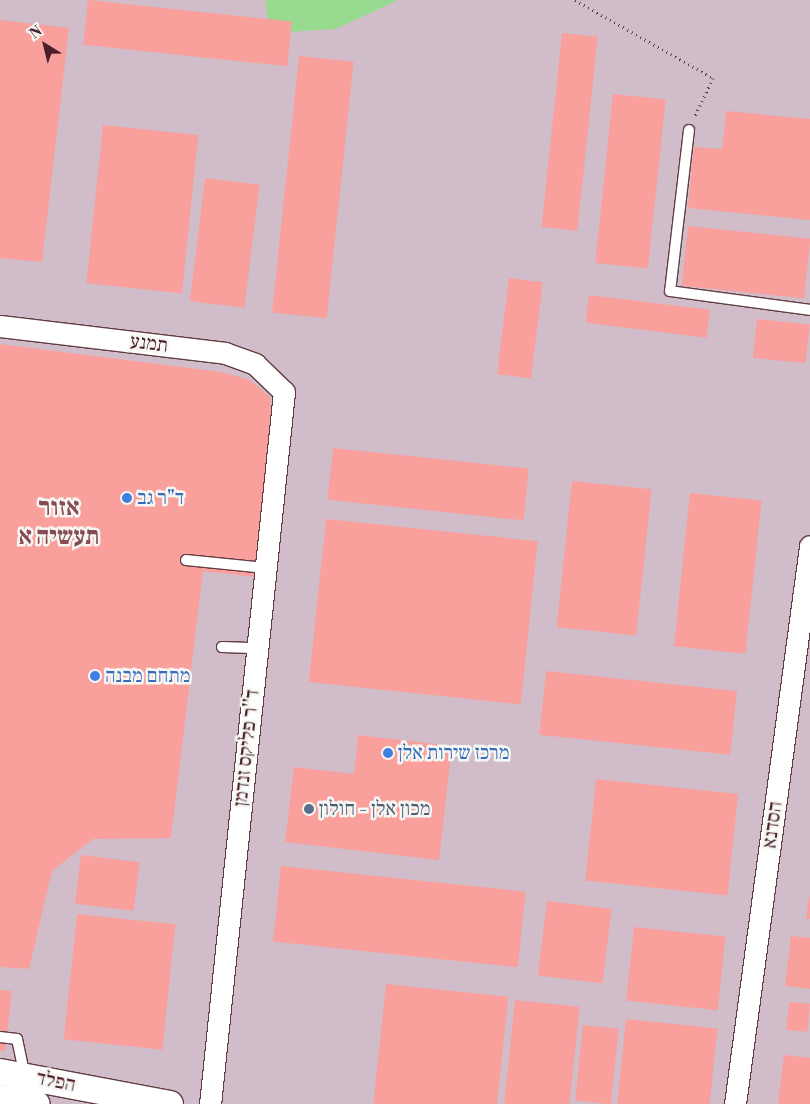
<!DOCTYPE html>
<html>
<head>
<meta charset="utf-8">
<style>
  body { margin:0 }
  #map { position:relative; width:810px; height:1104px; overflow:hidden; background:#ebe0bf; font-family:"Libre Bodoni","Frank Ruhl Libre",serif }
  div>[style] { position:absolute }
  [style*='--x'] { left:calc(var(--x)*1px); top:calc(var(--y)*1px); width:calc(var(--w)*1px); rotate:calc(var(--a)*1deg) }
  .industrial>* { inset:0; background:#d1bdca; transform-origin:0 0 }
  .green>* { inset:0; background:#99da91 }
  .building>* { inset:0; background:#f99f9c; transform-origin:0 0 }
  .path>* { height:3px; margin-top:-1.5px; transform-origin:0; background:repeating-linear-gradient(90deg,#623c41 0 1px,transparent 0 5px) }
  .roads { filter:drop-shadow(1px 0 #623c41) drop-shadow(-1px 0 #623c41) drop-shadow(0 1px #623c41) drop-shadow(0 -1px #623c41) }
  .service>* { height:10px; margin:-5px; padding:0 5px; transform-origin:5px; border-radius:5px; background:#fff }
  .minor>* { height:21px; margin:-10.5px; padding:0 10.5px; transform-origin:10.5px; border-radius:10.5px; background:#fff }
  .tertiary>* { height:26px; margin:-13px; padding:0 13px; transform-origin:13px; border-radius:13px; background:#fff }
  .dots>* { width:14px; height:14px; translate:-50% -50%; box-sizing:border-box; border:2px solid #f6f6f2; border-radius:50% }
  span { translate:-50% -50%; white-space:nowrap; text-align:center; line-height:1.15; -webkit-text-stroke:5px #f6f6f2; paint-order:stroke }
  .street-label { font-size:20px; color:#4a1f2b }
  .shop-label { font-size:20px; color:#366cbe }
  .left { translate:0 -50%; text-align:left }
  .service-label { font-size:20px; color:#4e5e75 }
  .district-label { font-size:25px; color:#874c53; font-weight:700 }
  .north { position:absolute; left:20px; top:20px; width:50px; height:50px; -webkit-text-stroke:4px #f6f6f2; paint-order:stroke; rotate:324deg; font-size:14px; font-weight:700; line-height:20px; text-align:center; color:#4a1f2b }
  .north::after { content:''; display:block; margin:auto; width:18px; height:22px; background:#4a1f2b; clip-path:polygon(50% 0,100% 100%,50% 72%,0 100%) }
</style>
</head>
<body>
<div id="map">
  <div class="industrial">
    <i style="left:0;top:0;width:810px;height:1104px"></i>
  </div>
  <div class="green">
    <i style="clip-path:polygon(265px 0,398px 0,336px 29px,270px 33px)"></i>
  </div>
  <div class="building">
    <i style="left:88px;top:0;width:205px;height:45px;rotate:6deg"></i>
    <i style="clip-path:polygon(0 20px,69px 28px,42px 262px,0 258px)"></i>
    <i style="left:562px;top:33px;width:36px;height:195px;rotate:6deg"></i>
    <i style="left:299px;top:56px;width:55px;height:258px;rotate:6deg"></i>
    <i style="left:613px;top:94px;width:53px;height:170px;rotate:6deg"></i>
    <i style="clip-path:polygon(726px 111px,810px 119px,810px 220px,688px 208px,694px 147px,722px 149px)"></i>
    <i style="left:103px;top:125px;width:96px;height:159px;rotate:6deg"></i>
    <i style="left:205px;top:178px;width:55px;height:124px;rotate:7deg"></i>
    <i style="left:688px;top:226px;width:123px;height:60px;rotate:6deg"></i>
    <i style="left:509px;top:278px;width:34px;height:97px;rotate:7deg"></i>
    <i style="left:589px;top:295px;width:122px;height:28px;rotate:7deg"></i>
    <i style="left:757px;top:319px;width:53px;height:39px;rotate:6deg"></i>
    <i style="clip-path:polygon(0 344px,221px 372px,250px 380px,270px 397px,272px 423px,256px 577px,203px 571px,171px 838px,93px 839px,52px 871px,29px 969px,0 967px)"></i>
    <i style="left:333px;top:448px;width:197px;height:52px;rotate:6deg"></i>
    <i style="left:572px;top:481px;width:80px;height:147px;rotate:6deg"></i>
    <i style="left:690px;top:493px;width:72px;height:154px;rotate:6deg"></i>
    <i style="left:326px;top:519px;width:213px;height:164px;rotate:6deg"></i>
    <i style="left:546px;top:671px;width:192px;height:64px;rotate:6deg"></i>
    <i style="clip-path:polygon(358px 735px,452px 746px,439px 860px,285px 842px,294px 767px,354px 774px)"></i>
    <i style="left:596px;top:779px;width:143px;height:102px;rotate:6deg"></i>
    <i style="left:81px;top:855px;width:59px;height:49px;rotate:7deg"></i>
    <i style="left:281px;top:866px;width:246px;height:76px;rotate:6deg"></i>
    <i style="clip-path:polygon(809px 896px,810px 897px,810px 919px,806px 919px)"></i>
    <i style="left:547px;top:901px;width:65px;height:75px;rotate:7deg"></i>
    <i style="left:77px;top:914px;width:99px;height:126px;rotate:6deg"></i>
    <i style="left:634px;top:927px;width:92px;height:74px;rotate:6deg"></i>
    <i style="clip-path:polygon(791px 936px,810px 938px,810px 989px,785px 986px)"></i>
    <i style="left:386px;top:984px;width:123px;height:121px;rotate:6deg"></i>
    <i style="clip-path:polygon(0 990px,12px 991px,5px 1051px,0 1051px)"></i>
    <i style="left:515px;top:1000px;width:65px;height:105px;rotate:6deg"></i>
    <i style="left:789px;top:1002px;width:21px;height:28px;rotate:5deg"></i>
    <i style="left:626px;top:1019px;width:92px;height:85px;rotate:6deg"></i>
    <i style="left:583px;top:1025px;width:36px;height:76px;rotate:6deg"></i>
    <i style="clip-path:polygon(784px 1055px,810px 1058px,810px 1104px,778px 1104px)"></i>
  </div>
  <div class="path">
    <i style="--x:575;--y:0;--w:159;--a:29.5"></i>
    <i style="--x:713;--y:78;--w:44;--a:115.4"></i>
  </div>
  <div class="roads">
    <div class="service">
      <i style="--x:689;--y:130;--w:162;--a:96.7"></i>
      <i style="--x:670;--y:291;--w:141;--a:7.7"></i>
      <i style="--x:186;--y:560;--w:80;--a:5.7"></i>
      <i style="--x:222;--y:647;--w:36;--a:2"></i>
      <i style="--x:0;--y:1037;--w:17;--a:7"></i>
      <i style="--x:17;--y:1039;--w:38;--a:78"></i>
    </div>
    <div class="minor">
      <i style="--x:0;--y:326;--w:227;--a:6.8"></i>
      <i style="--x:225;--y:353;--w:32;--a:20"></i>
      <i style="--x:255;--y:364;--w:40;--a:44"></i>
      <i style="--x:284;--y:392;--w:716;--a:95.93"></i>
      <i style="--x:735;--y:1104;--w:563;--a:-82.34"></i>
    </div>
    <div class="tertiary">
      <i style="--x:0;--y:1072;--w:173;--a:10.7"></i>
      <i style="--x:0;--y:1098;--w:37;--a:9"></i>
    </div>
  </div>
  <div class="dots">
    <i style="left:127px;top:498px;background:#3f7fe0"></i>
    <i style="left:95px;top:676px;background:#3f7fe0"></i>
    <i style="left:388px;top:753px;background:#3f7fe0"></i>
    <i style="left:309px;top:809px;background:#5c6f8a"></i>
  </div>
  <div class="street-label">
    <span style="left:149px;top:344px;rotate:7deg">תמנע</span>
    <span style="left:247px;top:748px;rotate:-84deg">ד''ר פליקס זנדמן</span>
    <span style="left:773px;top:825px;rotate:-82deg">הסדנא</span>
    <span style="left:56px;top:1082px;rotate:11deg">הפלד</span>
  </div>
  <div class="shop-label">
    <span class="left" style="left:137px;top:498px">ד"ר גב</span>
    <span class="left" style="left:105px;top:676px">מתחם מבנה</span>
    <span class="left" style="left:398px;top:753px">מרכז שירות אלן</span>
  </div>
  <div class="service-label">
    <span class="left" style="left:319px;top:809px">מכון אלן - חולון</span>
  </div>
  <div class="district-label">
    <span style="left:59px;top:523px">אזור<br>תעשיה א</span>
  </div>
  <div class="north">N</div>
</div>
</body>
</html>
